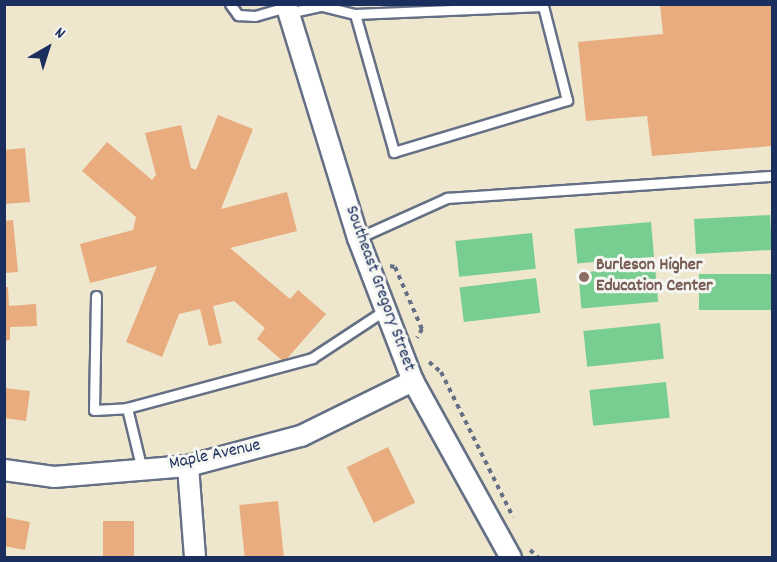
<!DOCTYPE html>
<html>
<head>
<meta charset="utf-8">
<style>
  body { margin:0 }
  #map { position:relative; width:777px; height:562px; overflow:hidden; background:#eee7ce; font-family:Dekko,sans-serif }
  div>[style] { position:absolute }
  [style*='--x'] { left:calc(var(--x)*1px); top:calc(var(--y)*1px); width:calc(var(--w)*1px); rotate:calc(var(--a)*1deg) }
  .green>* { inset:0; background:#78cd91; transform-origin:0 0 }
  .building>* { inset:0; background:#e8ac7f; transform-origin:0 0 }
  .path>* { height:4px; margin-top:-2px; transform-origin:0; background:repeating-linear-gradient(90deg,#656f85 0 4.5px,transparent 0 9px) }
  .roads { filter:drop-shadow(2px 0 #656f85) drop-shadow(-2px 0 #656f85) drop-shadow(0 2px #656f85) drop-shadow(0 -2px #656f85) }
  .lane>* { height:9px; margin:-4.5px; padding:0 4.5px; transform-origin:4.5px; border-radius:4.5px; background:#fff }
  .street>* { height:20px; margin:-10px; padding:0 10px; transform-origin:10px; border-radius:10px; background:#fff }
  .dots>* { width:16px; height:16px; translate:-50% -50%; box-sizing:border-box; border:3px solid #f6f6f2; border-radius:50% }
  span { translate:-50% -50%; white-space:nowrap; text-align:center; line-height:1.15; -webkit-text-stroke:6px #f6f6f2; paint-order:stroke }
  .education-label { font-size:18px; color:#785e54; font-weight:700 }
  .left { translate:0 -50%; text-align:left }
  .street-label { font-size:18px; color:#1b2f5e }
  .frame { position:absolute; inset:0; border:6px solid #1b2f5e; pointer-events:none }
  .north { position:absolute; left:18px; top:18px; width:60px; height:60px; -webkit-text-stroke:4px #f6f6f2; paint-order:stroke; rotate:39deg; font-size:16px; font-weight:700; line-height:24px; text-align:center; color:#1b2f5e }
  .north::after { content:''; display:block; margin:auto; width:21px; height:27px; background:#1b2f5e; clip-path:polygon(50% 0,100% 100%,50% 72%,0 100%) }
</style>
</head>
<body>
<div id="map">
  <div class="green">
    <i style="left:770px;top:215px;width:35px;height:76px;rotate:87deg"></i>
    <i style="left:651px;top:222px;width:35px;height:77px;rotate:85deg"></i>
    <i style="left:532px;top:233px;width:36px;height:77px;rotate:84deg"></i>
    <i style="left:655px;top:266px;width:36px;height:77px;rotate:85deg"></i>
    <i style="left:772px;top:274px;width:36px;height:73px;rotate:90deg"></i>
    <i style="left:536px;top:278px;width:35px;height:77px;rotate:83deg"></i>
    <i style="left:660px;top:323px;width:36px;height:77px;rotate:84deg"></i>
    <i style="left:666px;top:382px;width:36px;height:77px;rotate:84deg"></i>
  </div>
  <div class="building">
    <i style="clip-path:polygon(660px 4px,772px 4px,772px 146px,652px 156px,647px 116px,586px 121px,578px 42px,663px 34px)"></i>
    <i style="clip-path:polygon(218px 115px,253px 129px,221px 209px,287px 192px,297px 231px,230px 248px,290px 299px,298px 290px,326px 314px,284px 362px,257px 339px,265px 328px,234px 301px,213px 306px,222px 343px,209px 346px,200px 309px,179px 314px,162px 357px,126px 342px,157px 266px,90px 283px,80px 244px,133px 230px,136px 217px,82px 171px,107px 142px,152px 180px,156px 175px,145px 133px,181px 125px,191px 168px,196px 170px)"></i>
    <i style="clip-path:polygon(25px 148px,30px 202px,4px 204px,4px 150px)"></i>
    <i style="clip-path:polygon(13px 220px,18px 272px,4px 273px,4px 221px)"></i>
    <i style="clip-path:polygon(4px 287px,8px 287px,9px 306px,36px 304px,37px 326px,10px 327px,10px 340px,4px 341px)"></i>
    <i style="clip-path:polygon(4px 388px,30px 391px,26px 421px,4px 418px)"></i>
    <i style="left:388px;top:447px;width:62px;height:46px;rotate:64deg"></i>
    <i style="left:278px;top:501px;width:57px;height:39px;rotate:84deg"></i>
    <i style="clip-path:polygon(4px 517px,30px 522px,25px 550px,4px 546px)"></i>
    <i style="left:103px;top:521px;width:31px;height:37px"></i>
  </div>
  <div class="path">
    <i style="--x:390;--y:266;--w:5;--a:11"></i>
    <i style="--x:395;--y:267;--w:68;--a:66.5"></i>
    <i style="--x:422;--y:329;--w:10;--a:119"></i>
    <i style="--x:429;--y:362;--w:16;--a:40"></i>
    <i style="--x:441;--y:372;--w:162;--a:63.6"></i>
    <i style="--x:530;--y:550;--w:12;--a:42"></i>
  </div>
  <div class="roads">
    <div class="lane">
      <i style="--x:230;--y:4;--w:14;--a:54"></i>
      <i style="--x:238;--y:15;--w:17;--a:3"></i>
      <i style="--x:255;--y:16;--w:32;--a:-16"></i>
      <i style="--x:288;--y:13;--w:35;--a:-12"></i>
      <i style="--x:322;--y:6;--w:34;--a:14"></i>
      <i style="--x:355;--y:14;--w:188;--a:-2.4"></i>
      <i style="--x:543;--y:6;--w:97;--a:75.7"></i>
      <i style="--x:567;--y:100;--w:181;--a:163.3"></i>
      <i style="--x:394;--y:152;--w:143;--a:-105.8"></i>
      <i style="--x:358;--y:238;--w:98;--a:-24.2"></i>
      <i style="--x:447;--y:198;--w:326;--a:-3.9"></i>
      <i style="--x:96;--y:296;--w:114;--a:91"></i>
      <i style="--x:94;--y:410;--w:33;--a:-3"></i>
      <i style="--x:142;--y:470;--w:64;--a:-103.6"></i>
      <i style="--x:127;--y:408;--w:192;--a:-15.1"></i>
      <i style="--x:312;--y:358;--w:87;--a:-33.3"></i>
    </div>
    <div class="street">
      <i style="--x:286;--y:4;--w:245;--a:72.9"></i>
      <i style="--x:358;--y:238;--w:153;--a:69"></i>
      <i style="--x:413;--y:381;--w:202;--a:61"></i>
      <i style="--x:188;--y:466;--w:92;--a:85.6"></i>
      <i style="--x:4;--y:470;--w:50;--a:8"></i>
      <i style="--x:54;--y:477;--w:134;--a:-4.7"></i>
      <i style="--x:188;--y:466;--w:117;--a:-14.9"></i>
      <i style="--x:301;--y:436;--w:125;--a:-26.2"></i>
    </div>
  </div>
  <div class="dots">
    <i style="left:584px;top:277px;background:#8d6e63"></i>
  </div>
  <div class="education-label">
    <span class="left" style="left:596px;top:277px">Burleson Higher<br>Education Center</span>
  </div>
  <div class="street-label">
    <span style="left:379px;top:289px;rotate:70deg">Southeast Gregory Street</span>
    <span style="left:215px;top:456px;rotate:-12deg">Maple Avenue</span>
  </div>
  <div class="frame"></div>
  <div class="north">N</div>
</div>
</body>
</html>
